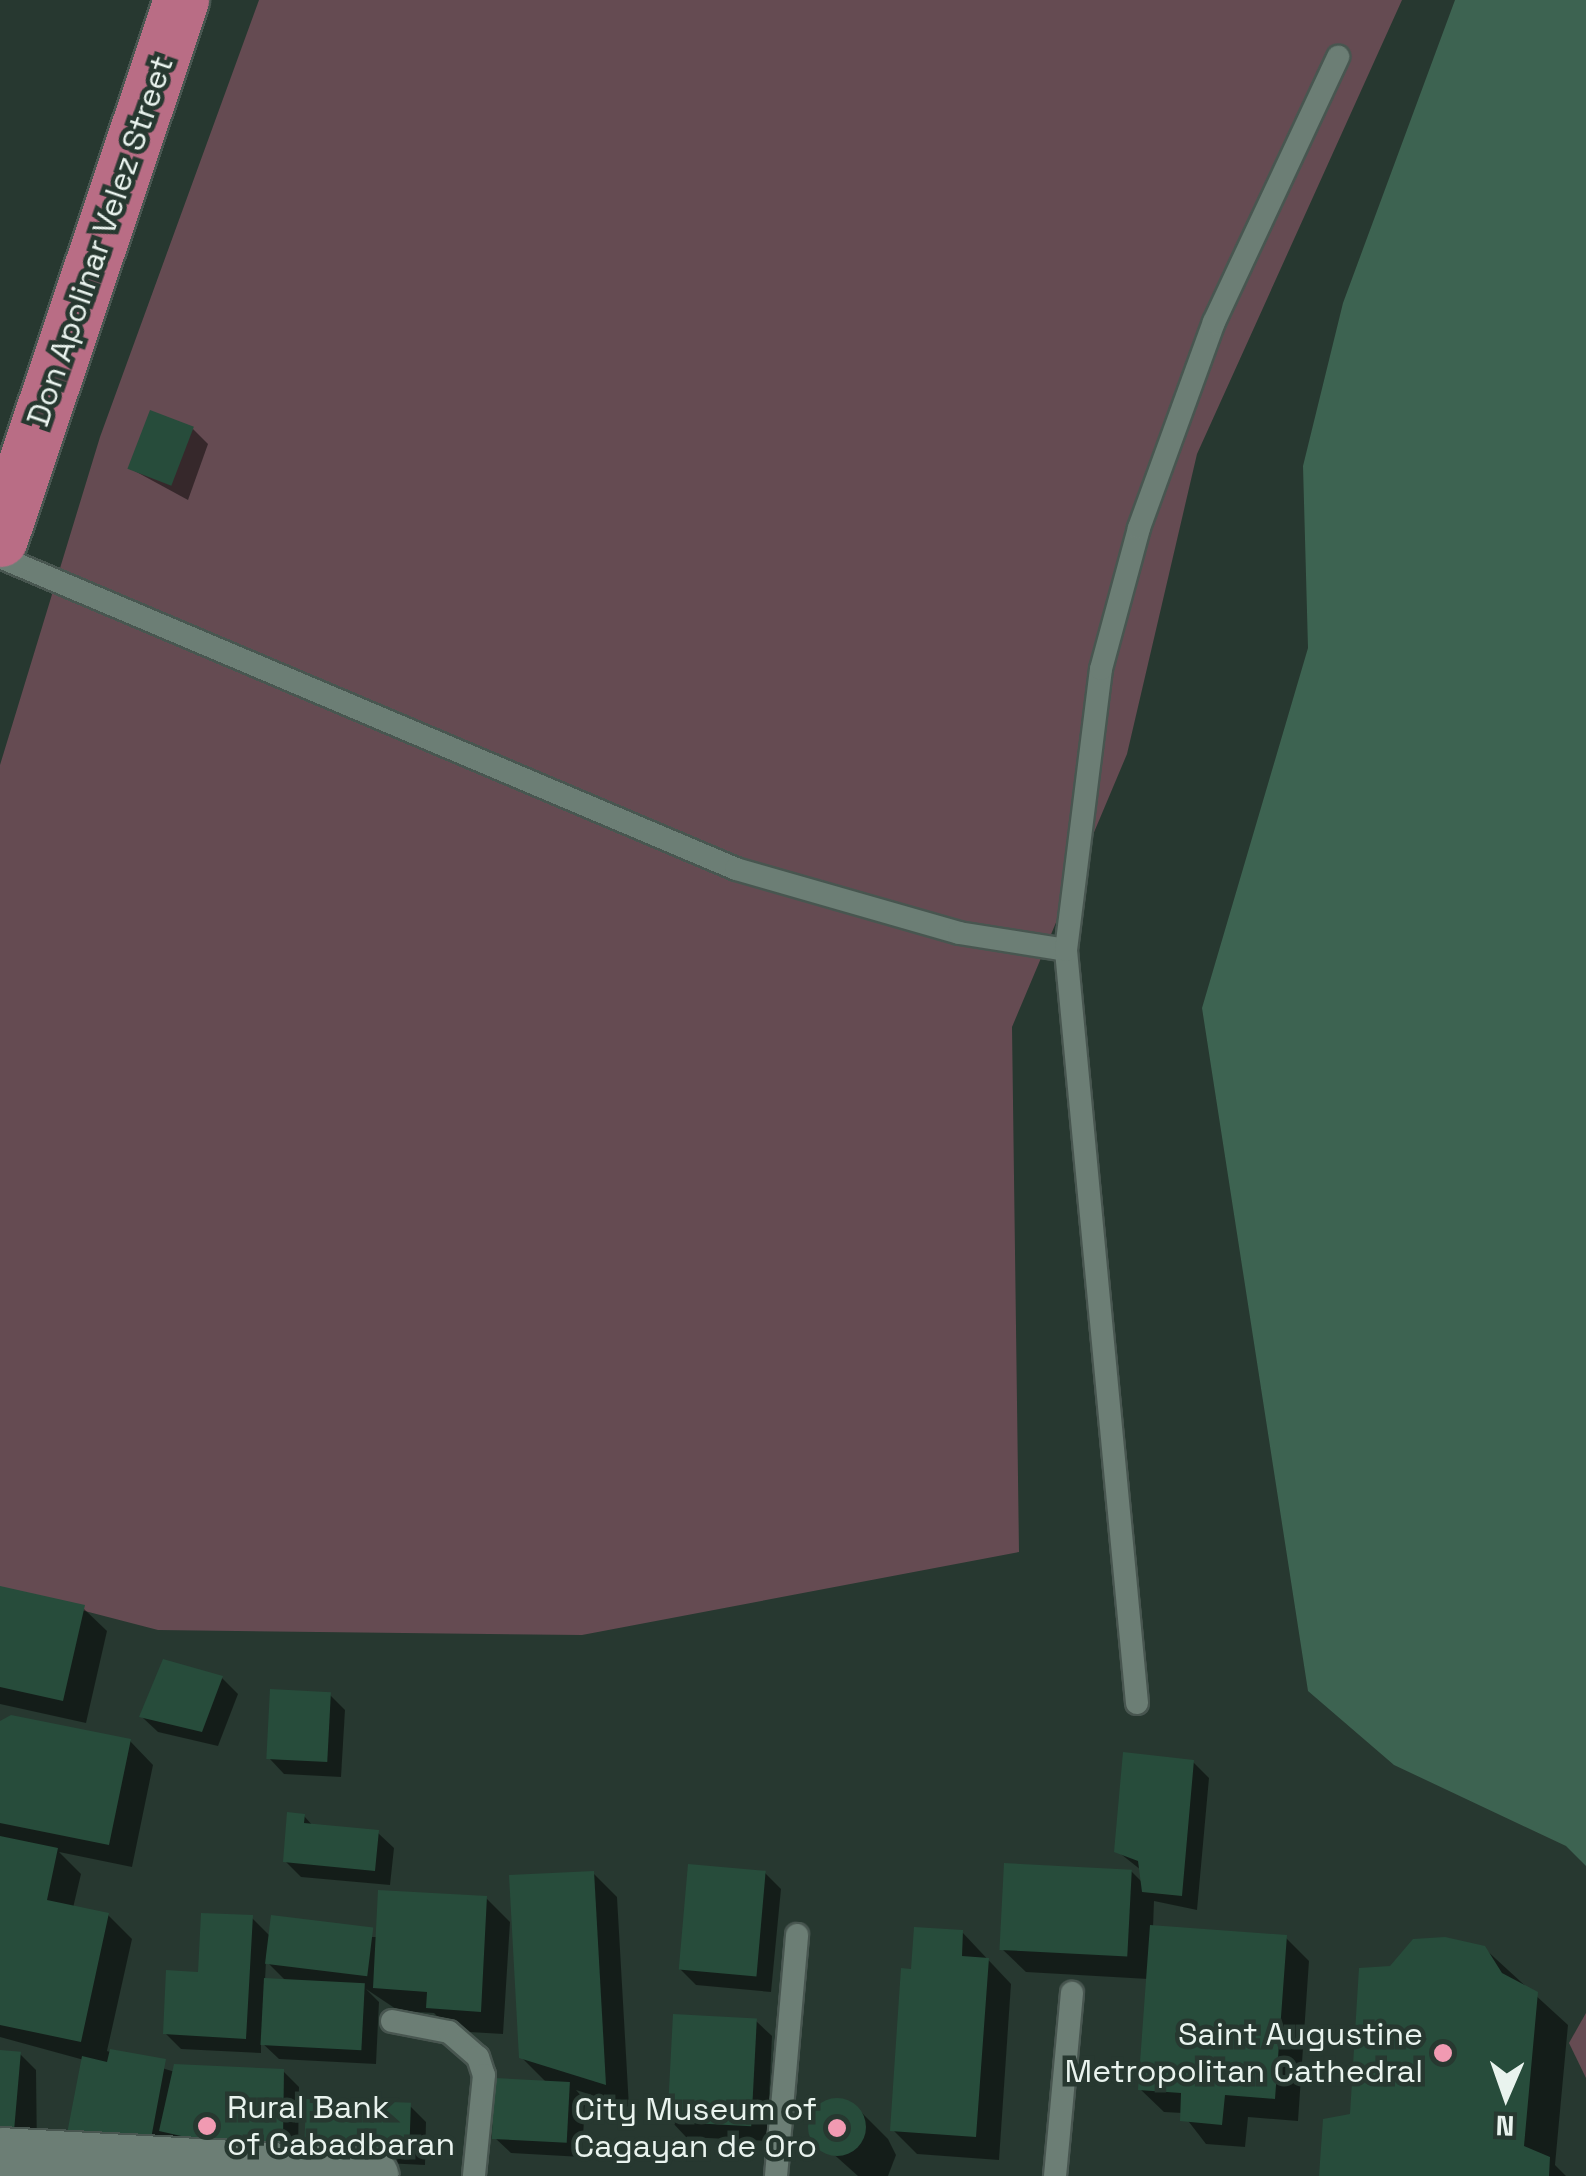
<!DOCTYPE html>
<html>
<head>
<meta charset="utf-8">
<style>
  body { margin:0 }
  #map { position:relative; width:1586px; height:2176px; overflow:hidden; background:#273830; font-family:"Space Grotesk",sans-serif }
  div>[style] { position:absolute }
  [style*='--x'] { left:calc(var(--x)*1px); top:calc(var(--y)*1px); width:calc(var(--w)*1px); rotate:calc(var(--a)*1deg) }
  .green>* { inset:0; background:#654b52 }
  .water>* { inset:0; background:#3d6351 }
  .shadow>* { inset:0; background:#0007 }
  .building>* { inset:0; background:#274c3b; transform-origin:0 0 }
  .round { border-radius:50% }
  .roads { filter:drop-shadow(2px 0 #485650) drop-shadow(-2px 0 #485650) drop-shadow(0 2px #485650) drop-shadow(0 -2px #485650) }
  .service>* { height:22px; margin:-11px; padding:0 11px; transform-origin:11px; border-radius:11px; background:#6c7e75 }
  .tertiary>* { height:55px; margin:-27.5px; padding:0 27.5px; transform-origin:27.5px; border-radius:27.5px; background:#6c7e75 }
  .primary>* { height:55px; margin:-27.5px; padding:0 27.5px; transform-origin:27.5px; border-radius:27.5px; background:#b96d85 }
  .dots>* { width:28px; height:28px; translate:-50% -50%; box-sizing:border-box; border:5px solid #273830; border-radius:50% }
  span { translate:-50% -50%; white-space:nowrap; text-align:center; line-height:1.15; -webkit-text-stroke:9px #273830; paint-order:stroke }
  .street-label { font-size:32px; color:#e9f3ee }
  .poi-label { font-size:32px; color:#e9f3ee }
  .right { translate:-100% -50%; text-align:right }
  .left { translate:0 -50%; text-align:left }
  .north { position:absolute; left:1456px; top:2046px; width:100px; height:100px; -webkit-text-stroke:8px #273830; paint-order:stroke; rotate:182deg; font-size:28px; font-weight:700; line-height:40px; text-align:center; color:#e9f3ee }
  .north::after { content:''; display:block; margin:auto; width:35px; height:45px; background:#e9f3ee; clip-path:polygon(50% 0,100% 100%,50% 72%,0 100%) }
</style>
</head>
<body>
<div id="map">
  <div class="green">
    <i style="clip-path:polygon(259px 0,1402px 0,1197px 454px,1127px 754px,1012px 1027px,1019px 1552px,582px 1635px,158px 1630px,0 1589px,0 765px,100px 437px)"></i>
    <i style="clip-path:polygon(1586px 2013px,1586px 2078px,1569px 2043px)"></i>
  </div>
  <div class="water">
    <i style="clip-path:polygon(1455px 0,1586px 0,1586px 1866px,1566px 1846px,1394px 1765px,1308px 1691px,1202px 1008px,1308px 648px,1303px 466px,1343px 303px)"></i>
  </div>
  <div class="shadow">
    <i style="clip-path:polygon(193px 429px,208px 444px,188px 500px,131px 469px)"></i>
    <i style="clip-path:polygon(0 1588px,83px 1608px,107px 1631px,86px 1723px,0 1704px)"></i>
    <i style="clip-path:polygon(222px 1678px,238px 1694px,218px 1746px,158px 1732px,142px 1717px)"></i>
    <i style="clip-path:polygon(330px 1695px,345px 1710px,341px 1777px,284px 1774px,269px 1758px)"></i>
    <i style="clip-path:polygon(0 1724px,130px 1741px,153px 1765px,132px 1867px,59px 1852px,81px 1874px,73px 1908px,108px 1915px,132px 1939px,107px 2051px,175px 2072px,283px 2071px,299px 2087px,298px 2155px,178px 2146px,169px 2137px,162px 2174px,84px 2060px,0 2037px)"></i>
    <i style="clip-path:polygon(1193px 1762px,1209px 1778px,1197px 1910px,1154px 1901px,1153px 1928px,1285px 1937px,1309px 1961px,1298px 2121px,1248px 2117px,1245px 2147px,1206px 2144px,1182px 2113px,1164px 2112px,1140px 2089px,1148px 1979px,1026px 1972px,1002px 1949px,1131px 1871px,1143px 1883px,1141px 1870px,1117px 1851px)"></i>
    <i style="clip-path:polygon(304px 1816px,314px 1827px,378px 1833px,394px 1848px,390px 1885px,301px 1877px,285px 1861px)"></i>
    <i style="clip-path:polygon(593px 1873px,617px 1897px,629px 2107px,576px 2090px,585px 2100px,582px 2157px,511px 2153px,495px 2138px,547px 2083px,521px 2057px)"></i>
    <i style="clip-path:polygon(765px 1873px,781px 1889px,771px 1992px,696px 1985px,680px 1969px)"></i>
    <i style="clip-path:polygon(evenodd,486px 1898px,510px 1922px,503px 2034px,452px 2031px,434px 2013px,399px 2011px,366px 1989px,379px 2002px,376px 2064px,279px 2059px,261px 2042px,261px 2053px,181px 2049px,165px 2033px,200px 1974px,252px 1918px,271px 1937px,378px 1937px,486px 1898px,266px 1961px,287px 1982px,265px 1981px,266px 1961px)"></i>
    <i style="clip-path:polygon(962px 1932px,1011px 1984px,999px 2160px,917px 2154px,893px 2130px)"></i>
    <i style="clip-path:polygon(1484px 1948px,1568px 2025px,1555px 2165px,1566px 2176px,1322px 2176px,1352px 2116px,1391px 1968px)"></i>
    <i style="clip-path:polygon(756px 2021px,772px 2036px,767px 2141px,686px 2137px,671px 2121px)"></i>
    <i style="clip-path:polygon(0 2053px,20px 2054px,36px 2070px,37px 2153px,0 2150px)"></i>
    <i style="clip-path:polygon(831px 2100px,857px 2108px,888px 2139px,896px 2155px,888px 2176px,858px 2176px,811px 2134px,817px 2109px)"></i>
    <i style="clip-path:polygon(410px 2106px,426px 2122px,425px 2165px,322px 2160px,306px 2145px)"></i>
  </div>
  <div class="building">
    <i style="left:150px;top:410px;width:47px;height:63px;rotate:21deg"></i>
    <i style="clip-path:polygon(0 1586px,85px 1605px,63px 1701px,0 1687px)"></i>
    <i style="clip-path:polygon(163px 1659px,223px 1676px,202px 1732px,139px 1717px)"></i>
    <i style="left:270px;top:1689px;width:61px;height:70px;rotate:3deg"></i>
    <i style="clip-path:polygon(11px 1715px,131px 1739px,109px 1845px,0 1823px,0 1721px)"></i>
    <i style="clip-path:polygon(1123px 1752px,1194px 1760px,1182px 1896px,1142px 1892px,1138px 1861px,1114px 1852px)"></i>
    <i style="clip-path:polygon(287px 1812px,305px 1814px,304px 1823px,379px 1830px,375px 1871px,283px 1862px)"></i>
    <i style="clip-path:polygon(0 1836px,58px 1848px,47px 1900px,109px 1913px,81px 2042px,0 2025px)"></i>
    <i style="left:1004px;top:1863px;width:128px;height:87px;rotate:3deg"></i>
    <i style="left:688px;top:1864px;width:78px;height:106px;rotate:5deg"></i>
    <i style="clip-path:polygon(594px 1871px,606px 2085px,519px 2058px,509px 1875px)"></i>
    <i style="clip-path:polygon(378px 1890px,487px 1896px,481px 2012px,426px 2008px,427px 1992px,373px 1988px)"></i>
    <i style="clip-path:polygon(201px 1913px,253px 1915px,246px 2039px,163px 2034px,166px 1970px,198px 1972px)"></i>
    <i style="left:271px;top:1915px;width:103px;height:49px;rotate:7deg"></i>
    <i style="clip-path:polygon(1150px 1925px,1287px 1935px,1275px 2099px,1225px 2095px,1222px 2125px,1180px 2121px,1181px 2093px,1138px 2090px)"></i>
    <i style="clip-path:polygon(914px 1927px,963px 1930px,962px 1956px,989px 1958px,976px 2137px,890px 2131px,901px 1968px,911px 1969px)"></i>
    <i style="clip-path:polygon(1445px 1937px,1485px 1946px,1502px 1973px,1538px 1992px,1524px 2146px,1550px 2157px,1549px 2176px,1319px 2176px,1323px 2119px,1350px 2114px,1359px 1968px,1390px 1966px,1413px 1939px)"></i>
    <i style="left:264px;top:1978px;width:101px;height:67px;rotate:3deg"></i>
    <i style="left:673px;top:2014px;width:84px;height:108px;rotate:3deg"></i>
    <i style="clip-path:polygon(110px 2049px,166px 2059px,147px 2160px,65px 2144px,82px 2056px,107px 2062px)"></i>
    <i style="left:0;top:2050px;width:21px;height:87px;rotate:5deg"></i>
    <i style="clip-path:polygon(174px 2064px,284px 2069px,283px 2140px,239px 2149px,159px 2131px)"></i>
    <i style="left:495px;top:2078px;width:75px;height:61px;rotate:3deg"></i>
    <i class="round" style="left:808px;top:2098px;width:58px;height:58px"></i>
    <i style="left:306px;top:2099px;width:105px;height:46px;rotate:2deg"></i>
  </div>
  <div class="roads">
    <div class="service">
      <i style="--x:0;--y:557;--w:799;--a:22.97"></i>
      <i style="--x:736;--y:869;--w:232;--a:16"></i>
      <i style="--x:959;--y:933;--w:108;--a:9"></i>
      <i style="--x:1137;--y:1703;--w:756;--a:-95.39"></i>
      <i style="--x:1066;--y:950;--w:283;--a:-82.9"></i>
      <i style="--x:1101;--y:669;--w:146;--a:-74.9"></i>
      <i style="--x:1139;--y:528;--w:219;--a:-70"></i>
      <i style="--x:1214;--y:322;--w:293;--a:-64.9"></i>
      <i style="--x:392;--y:2021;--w:58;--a:10.9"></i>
      <i style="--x:449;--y:2032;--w:38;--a:41"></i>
      <i style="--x:478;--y:2057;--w:19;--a:72"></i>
      <i style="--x:484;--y:2075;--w:101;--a:95.7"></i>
      <i style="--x:776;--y:2176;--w:242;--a:-85"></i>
      <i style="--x:1055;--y:2176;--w:184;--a:-84.7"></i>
    </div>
    <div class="tertiary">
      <i style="--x:0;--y:2155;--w:371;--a:3.2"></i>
    </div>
    <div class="primary">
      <i style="--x:0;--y:539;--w:569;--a:-71.44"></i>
    </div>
  </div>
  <div class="dots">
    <i style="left:1443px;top:2053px;background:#f19ab2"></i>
    <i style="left:207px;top:2126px;background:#f19ab2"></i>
    <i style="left:837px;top:2128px;background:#f19ab2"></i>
  </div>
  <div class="street-label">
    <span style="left:100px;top:241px;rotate:-71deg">Don Apolinar Velez Street</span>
  </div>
  <div class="poi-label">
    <span class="right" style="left:1423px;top:2053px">Saint Augustine<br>Metropolitan Cathedral</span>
    <span class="left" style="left:227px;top:2126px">Rural Bank<br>of Cabadbaran</span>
    <span class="right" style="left:817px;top:2128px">City Museum of<br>Cagayan de Oro</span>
  </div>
  <div class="north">N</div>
</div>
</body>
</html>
